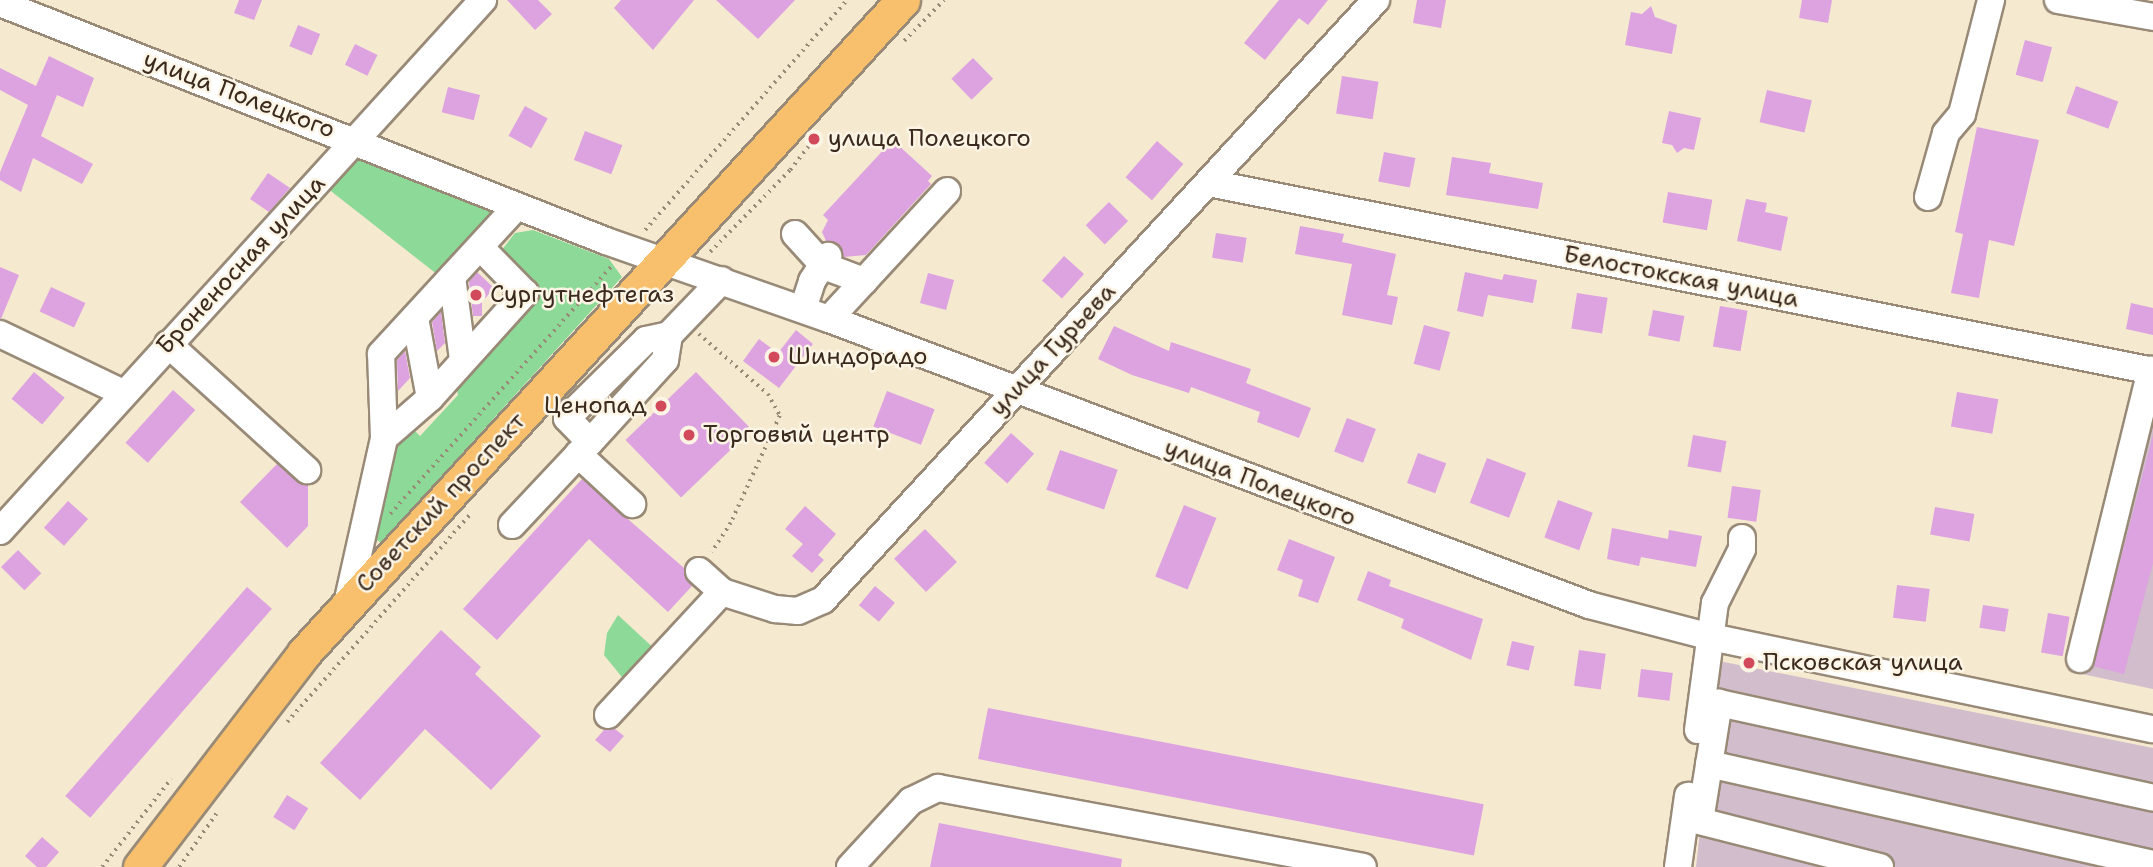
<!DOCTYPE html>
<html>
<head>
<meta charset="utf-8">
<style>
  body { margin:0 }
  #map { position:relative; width:2153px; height:867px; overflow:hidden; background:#f5e9d0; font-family:"Shantell Sans",sans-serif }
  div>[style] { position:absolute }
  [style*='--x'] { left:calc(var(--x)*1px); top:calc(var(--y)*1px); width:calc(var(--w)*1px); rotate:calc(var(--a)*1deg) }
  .industrial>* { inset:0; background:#d1bdcb }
  .green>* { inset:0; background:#8dda98 }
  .building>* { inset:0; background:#dda3e0; transform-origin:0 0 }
  .path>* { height:3.5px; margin-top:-1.75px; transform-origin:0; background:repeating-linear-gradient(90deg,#988a77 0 2px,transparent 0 7px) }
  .roads { filter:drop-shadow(2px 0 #988a77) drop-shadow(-2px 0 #988a77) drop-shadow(0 2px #988a77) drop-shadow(0 -2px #988a77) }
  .minor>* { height:26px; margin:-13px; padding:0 13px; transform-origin:13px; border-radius:13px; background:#fff }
  .major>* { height:33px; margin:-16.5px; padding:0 16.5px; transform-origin:16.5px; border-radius:16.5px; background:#f8bf6c }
  .dots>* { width:19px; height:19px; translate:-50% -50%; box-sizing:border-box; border:4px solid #fcf5e5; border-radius:50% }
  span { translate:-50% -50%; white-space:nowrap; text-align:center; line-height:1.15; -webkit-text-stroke:5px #fcf5e5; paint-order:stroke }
  .street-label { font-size:24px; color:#3b2a1e }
  .poi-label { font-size:24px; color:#3b2a1e }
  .left { translate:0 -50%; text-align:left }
  .right { translate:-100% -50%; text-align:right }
</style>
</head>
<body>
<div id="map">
  <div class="industrial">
    <i style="clip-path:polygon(2139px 373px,2153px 376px,2153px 689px,2068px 671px)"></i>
    <i style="clip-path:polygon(1719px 661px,2153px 748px,2153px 867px,1696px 867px)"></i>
  </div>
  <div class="green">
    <i style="clip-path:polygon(353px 158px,490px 207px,491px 220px,438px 275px,327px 188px)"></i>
    <i style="clip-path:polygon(533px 230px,609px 259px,622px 277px,381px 543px,369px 534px,388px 450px,411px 427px,420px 436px,458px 395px,455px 378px,522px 308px,498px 255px,515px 233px)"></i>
    <i style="clip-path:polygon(618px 615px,659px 653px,630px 687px,604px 655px,607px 633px)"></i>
  </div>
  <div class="building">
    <i style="clip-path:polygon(239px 0,262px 0,254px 20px,234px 13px)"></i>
    <i style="clip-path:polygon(507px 0,538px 0,552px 14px,535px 30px)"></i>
    <i style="clip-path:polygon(621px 0,694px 0,653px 50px,614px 8px)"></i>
    <i style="clip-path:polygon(716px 0,795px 0,758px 39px)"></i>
    <i style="clip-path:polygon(1279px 0,1328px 0,1308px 25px,1299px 18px,1265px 60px,1244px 43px)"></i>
    <i style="clip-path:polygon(1417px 0,1446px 0,1441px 28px,1413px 23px)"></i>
    <i style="clip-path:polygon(1802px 0,1832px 0,1828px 23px,1799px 18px)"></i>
    <i style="clip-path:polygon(1651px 6px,1655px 17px,1677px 25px,1672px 54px,1625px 45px,1631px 12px,1642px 14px)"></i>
    <i style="left:298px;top:25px;width:24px;height:23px;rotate:22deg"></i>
    <i style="left:2025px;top:40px;width:28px;height:36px;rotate:15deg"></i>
    <i style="left:355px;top:44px;width:25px;height:23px;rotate:26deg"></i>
    <i style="clip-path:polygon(49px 56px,94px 78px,83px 107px,57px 95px,41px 136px,93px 164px,82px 184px,33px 158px,21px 192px,0 180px,0 172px,28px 105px,0 90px,0 68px,36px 86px)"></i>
    <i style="left:973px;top:58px;width:29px;height:30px;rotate:46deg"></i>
    <i style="left:1342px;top:76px;width:37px;height:38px;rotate:9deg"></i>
    <i style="left:2076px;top:86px;width:45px;height:29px;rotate:20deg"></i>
    <i style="left:448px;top:87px;width:33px;height:26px;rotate:14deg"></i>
    <i style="left:1767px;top:90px;width:46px;height:33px;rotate:13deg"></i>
    <i style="left:525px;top:106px;width:26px;height:34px;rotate:29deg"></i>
    <i style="clip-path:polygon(1669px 111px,1701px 118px,1694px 150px,1684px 148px,1677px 153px,1672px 145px,1662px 143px)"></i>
    <i style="clip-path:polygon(1977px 127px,2039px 140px,2014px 246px,1989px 240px,1979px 298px,1951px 293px,1963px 234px,1955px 232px)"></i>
    <i style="left:585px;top:131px;width:40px;height:31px;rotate:21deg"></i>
    <i style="left:1157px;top:141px;width:35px;height:48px;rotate:41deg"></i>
    <i style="clip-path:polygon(897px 144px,932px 176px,928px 181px,931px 184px,866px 255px,844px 257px,837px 243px,826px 241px,822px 232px,828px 220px,823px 215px,888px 145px,893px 149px)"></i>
    <i style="left:1384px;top:152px;width:32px;height:30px;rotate:11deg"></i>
    <i style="clip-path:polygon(1452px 157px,1491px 163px,1489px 173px,1543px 183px,1538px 209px,1446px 195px)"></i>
    <i style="clip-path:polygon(268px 173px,290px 188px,269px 212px,250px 199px)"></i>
    <i style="left:1668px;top:192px;width:45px;height:31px;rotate:10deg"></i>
    <i style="clip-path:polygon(1746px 199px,1767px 203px,1765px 212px,1788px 217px,1781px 251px,1737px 241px)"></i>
    <i style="left:1109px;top:202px;width:27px;height:33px;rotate:45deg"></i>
    <i style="clip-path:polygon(1300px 226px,1344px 234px,1342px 242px,1396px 254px,1387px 295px,1398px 297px,1392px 325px,1342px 315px,1352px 264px,1295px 254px)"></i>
    <i style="left:1216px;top:233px;width:31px;height:25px;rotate:9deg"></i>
    <i style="left:1064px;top:256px;width:27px;height:33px;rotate:42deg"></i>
    <i style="clip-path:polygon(0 267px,19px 275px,1px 319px,0 318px)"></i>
    <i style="clip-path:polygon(477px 272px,494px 288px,482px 302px,482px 316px,473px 316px,469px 282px)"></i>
    <i style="clip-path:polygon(1465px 272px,1502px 280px,1504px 274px,1537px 280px,1533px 303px,1488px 295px,1483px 317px,1457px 311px)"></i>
    <i style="left:928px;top:273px;width:27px;height:31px;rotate:15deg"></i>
    <i style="left:51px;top:287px;width:38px;height:27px;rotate:25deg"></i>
    <i style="left:1577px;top:293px;width:31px;height:36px;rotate:9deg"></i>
    <i style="clip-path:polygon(2131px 303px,2153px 308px,2153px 335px,2126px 329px)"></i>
    <i style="left:1720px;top:306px;width:28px;height:41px;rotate:10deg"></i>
    <i style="left:1653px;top:310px;width:32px;height:26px;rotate:11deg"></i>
    <i style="clip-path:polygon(441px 312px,445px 343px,437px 351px,432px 322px)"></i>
    <i style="left:1424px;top:325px;width:27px;height:40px;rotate:15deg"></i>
    <i style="clip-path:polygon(1114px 326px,1169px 351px,1171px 342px,1251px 369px,1246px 383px,1311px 408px,1299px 438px,1257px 422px,1260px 412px,1191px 387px,1189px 393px,1132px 375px,1098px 359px)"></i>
    <i style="clip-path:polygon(796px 330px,813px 344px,779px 388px,743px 361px,759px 339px,778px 353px)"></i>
    <i style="clip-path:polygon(405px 351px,410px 378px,398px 391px,397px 360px)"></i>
    <i style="left:34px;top:372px;width:40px;height:35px;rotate:40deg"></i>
    <i style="left:696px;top:372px;width:80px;height:98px;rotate:46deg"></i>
    <i style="left:173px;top:390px;width:30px;height:71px;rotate:42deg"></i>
    <i style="left:887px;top:391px;width:51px;height:38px;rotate:21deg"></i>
    <i style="left:1957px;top:392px;width:42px;height:35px;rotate:10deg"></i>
    <i style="left:1347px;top:418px;width:31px;height:36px;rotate:21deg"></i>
    <i style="left:1011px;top:433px;width:31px;height:40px;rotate:42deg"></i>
    <i style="left:1693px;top:435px;width:34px;height:32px;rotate:10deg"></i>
    <i style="clip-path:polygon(2153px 435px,2153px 563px,2124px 674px,2093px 666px)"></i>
    <i style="left:1060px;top:450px;width:61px;height:42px;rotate:19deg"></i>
    <i style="left:1418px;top:453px;width:30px;height:32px;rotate:20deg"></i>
    <i style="left:1487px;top:458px;width:42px;height:48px;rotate:21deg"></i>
    <i style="clip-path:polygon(277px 464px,308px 485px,308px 526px,287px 548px,240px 502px)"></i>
    <i style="clip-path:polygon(582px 479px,684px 568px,692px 586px,668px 612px,589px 539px,497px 640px,463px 609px)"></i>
    <i style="left:1732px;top:486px;width:29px;height:32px;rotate:8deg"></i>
    <i style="left:1558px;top:500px;width:37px;height:40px;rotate:20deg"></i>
    <i style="left:68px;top:501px;width:27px;height:36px;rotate:42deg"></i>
    <i style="left:1184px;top:505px;width:35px;height:77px;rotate:22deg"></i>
    <i style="clip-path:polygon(805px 506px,836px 534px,818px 555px,824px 560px,812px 573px,792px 556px,803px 544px,785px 529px)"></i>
    <i style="left:1935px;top:507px;width:40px;height:28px;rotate:10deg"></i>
    <i style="clip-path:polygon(1612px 528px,1668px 539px,1669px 530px,1702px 536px,1696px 567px,1641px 557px,1639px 566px,1607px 559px)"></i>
    <i style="left:925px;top:529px;width:46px;height:43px;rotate:46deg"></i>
    <i style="clip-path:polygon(1289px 539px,1335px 557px,1318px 603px,1298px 596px,1303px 580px,1277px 570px)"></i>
    <i style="left:18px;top:550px;width:33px;height:24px;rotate:45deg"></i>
    <i style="clip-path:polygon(1368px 571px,1391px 580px,1389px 586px,1483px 619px,1471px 660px,1401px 628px,1404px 619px,1357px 600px)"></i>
    <i style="left:1897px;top:585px;width:33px;height:33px;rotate:7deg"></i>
    <i style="left:875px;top:586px;width:26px;height:25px;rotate:40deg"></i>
    <i style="left:247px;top:587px;width:33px;height:277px;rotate:41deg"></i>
    <i style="left:1983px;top:605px;width:26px;height:23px;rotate:9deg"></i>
    <i style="left:2048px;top:613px;width:22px;height:40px;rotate:10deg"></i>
    <i style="clip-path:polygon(441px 630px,481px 667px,475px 674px,541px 736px,491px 790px,425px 729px,360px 800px,320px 763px)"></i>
    <i style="left:1512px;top:641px;width:23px;height:25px;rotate:13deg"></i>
    <i style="left:1579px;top:650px;width:27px;height:36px;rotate:8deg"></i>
    <i style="left:1641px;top:669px;width:32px;height:28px;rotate:7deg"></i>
    <i style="left:988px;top:708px;width:505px;height:52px;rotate:11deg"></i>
    <i style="clip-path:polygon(615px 729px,624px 736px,610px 752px,595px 740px,604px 730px)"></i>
    <i style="left:287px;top:795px;width:25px;height:26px;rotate:32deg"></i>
    <i style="clip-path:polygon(939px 823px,1122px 859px,1121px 867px,930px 867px)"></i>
    <i style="clip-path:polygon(42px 837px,59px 852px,46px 867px,37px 867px,25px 856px)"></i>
  </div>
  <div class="path">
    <i style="--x:904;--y:41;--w:57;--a:-45.7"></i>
    <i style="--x:645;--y:230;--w:306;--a:-48.7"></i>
    <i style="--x:710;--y:252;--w:115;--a:-45.7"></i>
    <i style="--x:790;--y:170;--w:46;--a:-52.1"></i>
    <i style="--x:699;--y:334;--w:91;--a:41"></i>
    <i style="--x:768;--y:394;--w:25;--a:61"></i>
    <i style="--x:780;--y:416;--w:118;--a:114.6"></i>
    <i style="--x:731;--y:523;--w:35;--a:123"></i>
    <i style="--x:390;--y:514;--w:331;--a:-48.2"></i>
    <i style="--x:287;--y:722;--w:278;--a:-48.6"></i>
    <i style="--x:102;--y:867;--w:112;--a:-51.9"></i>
    <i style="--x:179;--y:867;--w:65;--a:-55.1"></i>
  </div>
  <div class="roads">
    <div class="minor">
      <i style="--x:2058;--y:0;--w:97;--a:10.1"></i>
      <i style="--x:0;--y:3;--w:651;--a:21.44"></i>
      <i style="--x:606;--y:241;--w:236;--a:19.3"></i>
      <i style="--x:829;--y:319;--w:812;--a:20.62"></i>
      <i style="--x:1589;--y:605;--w:126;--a:14.7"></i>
      <i style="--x:1711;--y:637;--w:451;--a:11.8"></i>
      <i style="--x:1209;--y:183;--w:963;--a:11.26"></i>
      <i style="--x:1928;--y:197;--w:66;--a:-74.3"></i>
      <i style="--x:1946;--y:133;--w:25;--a:-50"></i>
      <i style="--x:1962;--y:114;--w:118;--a:-75.7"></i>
      <i style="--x:795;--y:234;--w:43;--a:47.8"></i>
      <i style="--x:824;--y:266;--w:43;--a:20.6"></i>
      <i style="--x:452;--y:277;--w:83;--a:82.4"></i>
      <i style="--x:803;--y:309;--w:29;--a:-72"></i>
      <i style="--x:812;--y:281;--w:30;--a:-57"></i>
      <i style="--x:415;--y:318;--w:81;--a:79.4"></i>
      <i style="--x:829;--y:319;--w:174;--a:-47.3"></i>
      <i style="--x:0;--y:334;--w:136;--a:25.6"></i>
      <i style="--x:669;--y:335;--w:25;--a:99"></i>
      <i style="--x:665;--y:360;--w:111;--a:132.4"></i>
      <i style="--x:590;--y:442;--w:33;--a:-134"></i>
      <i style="--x:567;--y:418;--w:111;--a:-44.6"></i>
      <i style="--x:646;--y:340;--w:24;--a:-12"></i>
      <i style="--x:669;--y:335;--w:76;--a:-46.1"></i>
      <i style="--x:168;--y:344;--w:188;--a:42.2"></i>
      <i style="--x:384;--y:438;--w:61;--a:-41"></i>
      <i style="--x:430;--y:398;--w:142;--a:-47.9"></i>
      <i style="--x:525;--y:293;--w:64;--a:-134.4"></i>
      <i style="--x:578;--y:454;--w:74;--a:42.8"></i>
      <i style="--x:512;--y:525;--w:114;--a:-46.8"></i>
      <i style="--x:0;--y:531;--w:718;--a:-47.71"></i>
      <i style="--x:699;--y:571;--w:31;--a:42"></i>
      <i style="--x:722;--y:592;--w:56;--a:17.8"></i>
      <i style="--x:775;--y:609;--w:23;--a:5"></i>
      <i style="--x:798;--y:611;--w:27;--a:-24"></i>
      <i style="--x:823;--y:600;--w:816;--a:-47.33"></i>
      <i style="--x:347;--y:604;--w:170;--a:-77.4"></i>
      <i style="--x:384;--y:438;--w:84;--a:-92"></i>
      <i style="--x:381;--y:354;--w:200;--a:-47.4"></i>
      <i style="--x:2080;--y:659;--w:298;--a:-76.2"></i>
      <i style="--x:608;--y:715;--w:168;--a:-47.2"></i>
      <i style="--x:1698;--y:730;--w:128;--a:-82.4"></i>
      <i style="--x:1715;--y:603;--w:60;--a:-63.4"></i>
      <i style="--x:1742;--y:549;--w:11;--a:-90"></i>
      <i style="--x:1709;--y:764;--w:455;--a:12.7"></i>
      <i style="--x:850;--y:867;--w:90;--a:-47.3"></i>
      <i style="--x:911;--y:801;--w:30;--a:-26"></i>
      <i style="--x:938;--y:788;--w:432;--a:10.5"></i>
      <i style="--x:1678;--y:867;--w:72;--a:-82"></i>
      <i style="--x:1880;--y:867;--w:186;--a:-165.7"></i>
      <i style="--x:1700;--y:821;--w:120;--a:-80.9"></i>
      <i style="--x:1719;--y:703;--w:444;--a:12.3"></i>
    </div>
    <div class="major">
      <i style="--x:140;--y:867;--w:270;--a:-52.5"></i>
      <i style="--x:304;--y:653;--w:886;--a:-47.47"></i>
    </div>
  </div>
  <div class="dots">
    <i style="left:814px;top:139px;background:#d1495b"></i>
    <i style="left:476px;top:295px;background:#d1495b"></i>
    <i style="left:774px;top:357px;background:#d1495b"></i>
    <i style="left:661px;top:406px;background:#d1495b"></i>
    <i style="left:689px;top:435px;background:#d1495b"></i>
    <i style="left:1749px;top:663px;background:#d1495b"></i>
  </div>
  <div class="street-label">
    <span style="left:239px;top:95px;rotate:21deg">улица Полецкого</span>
    <span style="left:241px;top:265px;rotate:-47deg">Броненосная улица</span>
    <span style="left:1681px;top:277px;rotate:11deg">Белостокская улица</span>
    <span style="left:1053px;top:350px;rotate:-47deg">улица Гурьева</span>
    <span style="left:1260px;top:483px;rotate:21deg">улица Полецкого</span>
    <span style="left:441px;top:503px;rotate:-47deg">Советский проспект</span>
  </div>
  <div class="poi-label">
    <span class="left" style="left:828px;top:139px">улица Полецкого</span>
    <span class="left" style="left:490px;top:295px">Сургутнефтегаз</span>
    <span class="left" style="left:788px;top:357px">Шиндорадо</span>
    <span class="right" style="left:647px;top:406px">Ценопад</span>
    <span class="left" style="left:703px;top:435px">Торговый центр</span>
    <span class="left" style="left:1763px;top:663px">Псковская улица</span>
  </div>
</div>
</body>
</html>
